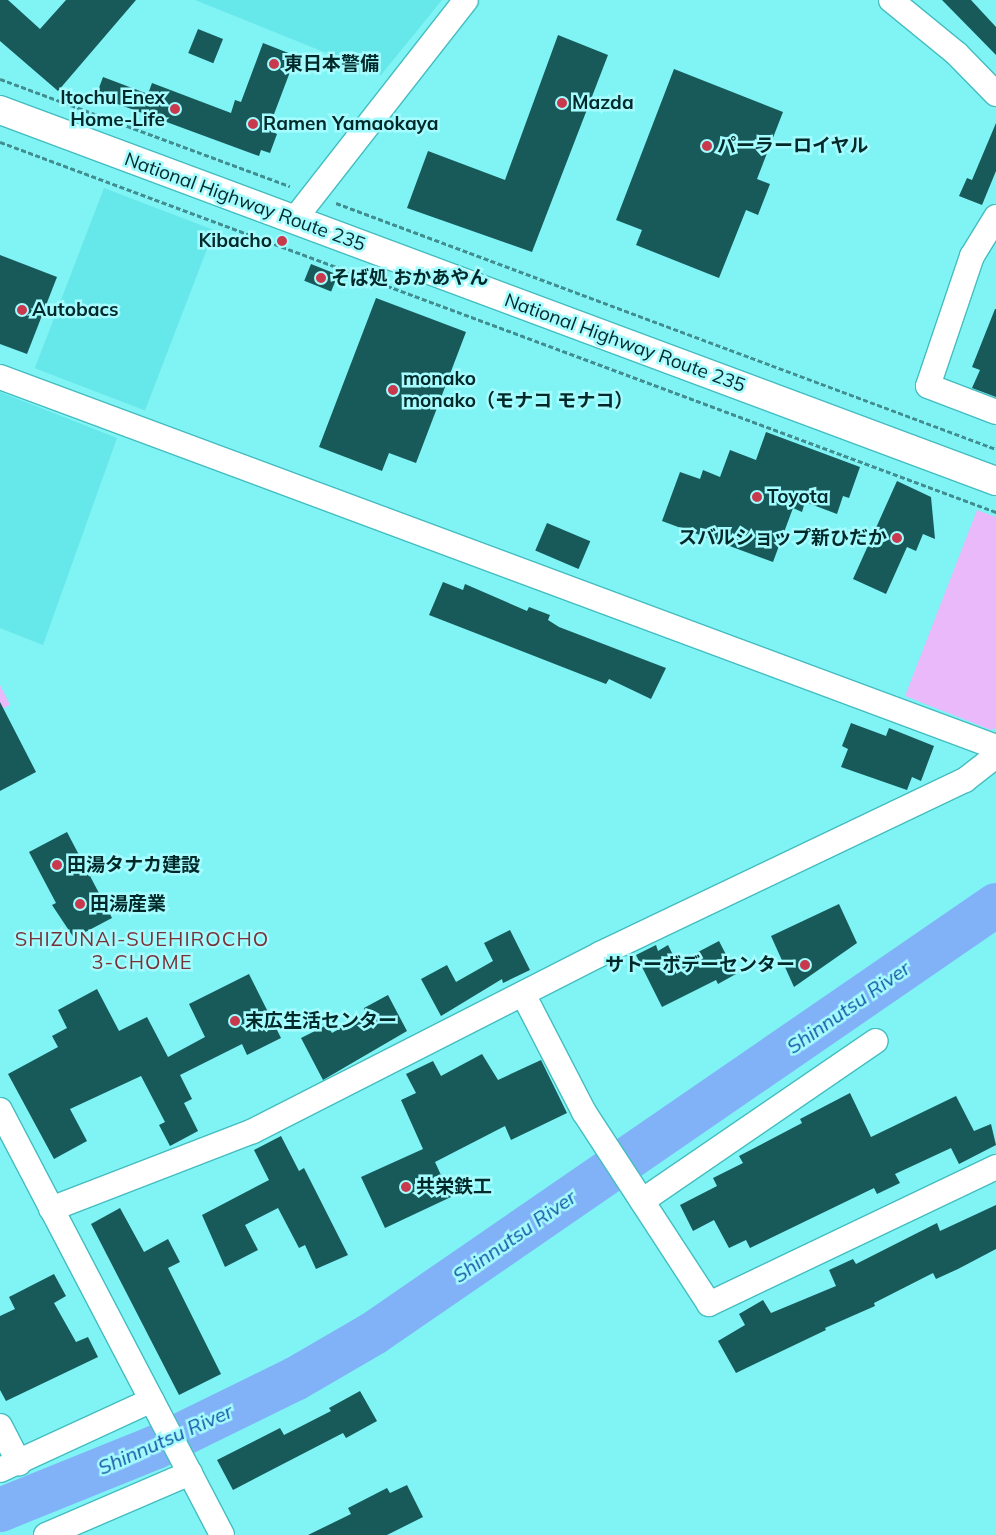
<!DOCTYPE html>
<html>
<head>
<meta charset="utf-8">
<style>
  body { margin:0 }
  #map { position:relative; width:996px; height:1535px; overflow:hidden; background:#80f3f5; font-family:Mulish,"Noto Sans JP",sans-serif }
  div>[style] { position:absolute }
  [style*='--x'] { left:calc(var(--x)*1px); top:calc(var(--y)*1px); width:calc(var(--w)*1px); rotate:calc(var(--a)*1deg) }
  .built>* { inset:0; background:#66e7ea; transform-origin:0 0 }
  .green>* { inset:0; background:#e9b9fa }
  .river>* { height:44px; margin:-22px; padding:0 22px; transform-origin:22px; border-radius:22px; background:#81b2f8 }
  .building>* { inset:0; background:#18595a; transform-origin:0 0 }
  .path>* { height:3px; margin-top:-1.5px; transform-origin:0; background:repeating-linear-gradient(90deg,#418d8f 0 5px,transparent 0 7.5px) }
  .roads { filter:drop-shadow(1px 0 #45bdc0) drop-shadow(-1px 0 #45bdc0) drop-shadow(0 1px #45bdc0) drop-shadow(0 -1px #45bdc0) }
  .minor>* { height:24px; margin:-12px; padding:0 12px; transform-origin:12px; border-radius:12px; background:#fff }
  .highway>* { height:28px; margin:-14px; padding:0 14px; transform-origin:14px; border-radius:14px; background:#fff }
  .dots>* { width:14px; height:14px; translate:-50% -50%; box-sizing:border-box; border:2px solid #a5fcfe; border-radius:50% }
  span { translate:-50% -50%; white-space:nowrap; text-align:center; line-height:1.15; -webkit-text-stroke:5px #a5fcfe; paint-order:stroke }
  .poi-label { font-size:19px; color:#02292a; font-weight:700 }
  .left { translate:0 -50%; text-align:left }
  .right { translate:-100% -50%; text-align:right }
  .street-label { font-size:19px; color:#02292a }
  .neighbourhood-label { font-size:20px; color:#793137; letter-spacing:1px }
  .water-label { font-size:20px; color:#1452a3; font-style:italic }
</style>
</head>
<body>
<div id="map">
  <div class="built">
    <i style="clip-path:polygon(195px 0,442px 0,381px 75px)"></i>
    <i style="left:104px;top:188px;width:118px;height:193px;rotate:21deg"></i>
    <i style="clip-path:polygon(0 392px,117px 438px,43px 645px,0 628px)"></i>
  </div>
  <div class="green">
    <i style="clip-path:polygon(977px 510px,996px 517px,996px 728px,991px 730px,905px 696px)"></i>
    <i style="clip-path:polygon(0 685px,10px 705px,0 710px)"></i>
  </div>
  <div class="river">
    <i style="--x:0;--y:1510;--w:168;--a:-22"></i>
    <i style="--x:156;--y:1447;--w:155;--a:-26.1"></i>
    <i style="--x:295;--y:1379;--w:91;--a:-30.2"></i>
    <i style="--x:374;--y:1333;--w:755;--a:-34.53"></i>
  </div>
  <div class="building">
    <i style="clip-path:polygon(0 0,8px 0,40px 29px,66px 0,136px 0,58px 91px,0 41px)"></i>
    <i style="clip-path:polygon(942px 0,971px 0,996px 27px,996px 55px)"></i>
    <i style="left:198px;top:29px;width:27px;height:26px;rotate:22deg"></i>
    <i style="clip-path:polygon(558px 35px,608px 55px,532px 252px,407px 208px,428px 151px,505px 180px)"></i>
    <i style="clip-path:polygon(263px 43px,296px 56px,268px 130px,277px 134px,270px 153px,261px 150px,259px 156px,96px 96px,103px 77px,148px 94px,152px 83px,231px 113px,235px 100px,241px 102px)"></i>
    <i style="clip-path:polygon(674px 69px,783px 112px,757px 179px,770px 184px,758px 215px,746px 210px,719px 278px,636px 245px,642px 230px,616px 220px)"></i>
    <i style="clip-path:polygon(996px 123px,996px 171px,982px 205px,959px 196px,967px 178px,972px 180px)"></i>
    <i style="clip-path:polygon(0 255px,57px 277px,27px 354px,0 344px)"></i>
    <i style="left:311px;top:264px;width:29px;height:18px;rotate:22deg"></i>
    <i style="clip-path:polygon(376px 298px,466px 332px,416px 463px,389px 453px,382px 471px,319px 447px)"></i>
    <i style="clip-path:polygon(995px 309px,996px 309px,996px 397px,972px 388px,980px 370px,972px 367px)"></i>
    <i style="clip-path:polygon(766px 432px,860px 467px,849px 498px,843px 496px,837px 514px,805px 502px,802px 512px,793px 508px,773px 562px,662px 521px,680px 472px,700px 479px,703px 470px,720px 477px,730px 450px,756px 460px)"></i>
    <i style="clip-path:polygon(897px 481px,931px 497px,935px 539px,923px 534px,916px 551px,907px 547px,886px 594px,853px 579px)"></i>
    <i style="left:547px;top:523px;width:47px;height:30px;rotate:23deg"></i>
    <i style="clip-path:polygon(443px 582px,463px 590px,465px 584px,527px 611px,529px 607px,550px 615px,548px 620px,559px 627px,666px 668px,651px 699px,609px 679px,606px 684px,429px 615px)"></i>
    <i style="clip-path:polygon(0 702px,36px 772px,0 791px)"></i>
    <i style="clip-path:polygon(851px 723px,886px 736px,889px 728px,934px 746px,921px 781px,912px 777px,907px 790px,841px 767px,848px 749px,842px 746px)"></i>
    <i style="clip-path:polygon(67px 832px,112px 918px,74px 938px,52px 905px,56px 903px,29px 852px)"></i>
    <i style="clip-path:polygon(839px 904px,857px 943px,794px 987px,771px 936px)"></i>
    <i style="clip-path:polygon(510px 930px,530px 970px,503px 983px,502px 979px,441px 1016px,421px 979px,447px 965px,456px 982px,493px 961px,484px 943px)"></i>
    <i style="clip-path:polygon(719px 941px,736px 974px,718px 984px,716px 980px,662px 1007px,636px 955px,656px 945px,658px 951px,668px 945px,677px 963px)"></i>
    <i style="clip-path:polygon(249px 974px,281px 1038px,247px 1055px,242px 1044px,180px 1075px,192px 1099px,184px 1103px,198px 1131px,170px 1146px,159px 1125px,165px 1122px,141px 1076px,70px 1109px,87px 1141px,54px 1159px,8px 1074px,58px 1047px,52px 1036px,67px 1028px,58px 1010px,97px 989px,119px 1031px,147px 1017px,168px 1057px,205px 1037px,189px 1004px)"></i>
    <i style="clip-path:polygon(388px 995px,407px 1031px,323px 1080px,301px 1038px,327px 1025px,332px 1033px,366px 1013px,364px 1008px)"></i>
    <i style="clip-path:polygon(482px 1054px,498px 1080px,541px 1060px,567px 1113px,511px 1140px,505px 1126px,435px 1162px,451px 1197px,385px 1228px,361px 1177px,423px 1149px,401px 1100px,416px 1093px,406px 1074px,433px 1061px,441px 1076px)"></i>
    <i style="clip-path:polygon(850px 1093px,871px 1137px,956px 1096px,974px 1131px,991px 1124px,996px 1145px,959px 1164px,951px 1148px,895px 1174px,900px 1183px,877px 1194px,874px 1188px,750px 1248px,746px 1240px,729px 1248px,714px 1220px,693px 1231px,680px 1205px,717px 1186px,713px 1178px,743px 1163px,739px 1156px,802px 1123px,800px 1119px)"></i>
    <i style="clip-path:polygon(281px 1136px,299px 1171px,304px 1168px,348px 1255px,316px 1269px,305px 1245px,299px 1248px,278px 1208px,245px 1225px,258px 1250px,225px 1267px,202px 1215px,269px 1180px,254px 1150px)"></i>
    <i style="clip-path:polygon(996px 1205px,996px 1249px,958px 1269px,936px 1279px,933px 1273px,874px 1303px,875px 1306px,825px 1328px,826px 1330px,736px 1373px,718px 1341px,745px 1325px,739px 1314px,763px 1300px,771px 1313px,836px 1286px,829px 1270px,853px 1259px,856px 1264px,937px 1223px,940px 1231px)"></i>
    <i style="clip-path:polygon(120px 1208px,144px 1252px,168px 1239px,180px 1262px,168px 1268px,221px 1374px,179px 1395px,91px 1224px)"></i>
    <i style="clip-path:polygon(54px 1274px,66px 1296px,54px 1303px,76px 1342px,88px 1337px,98px 1357px,6px 1401px,0 1390px,0 1316px,15px 1309px,9px 1297px)"></i>
    <i style="clip-path:polygon(360px 1391px,377px 1421px,346px 1438px,343px 1433px,233px 1490px,217px 1460px,280px 1428px,284px 1435px,331px 1411px,329px 1408px)"></i>
    <i style="clip-path:polygon(407px 1485px,423px 1517px,387px 1535px,308px 1535px,351px 1514px,348px 1508px,387px 1488px,390px 1493px)"></i>
  </div>
  <div class="path">
    <i style="--x:0;--y:79;--w:309;--a:20.3"></i>
    <i style="--x:0;--y:142;--w:1063;--a:20.38"></i>
    <i style="--x:336;--y:203;--w:704;--a:20.44"></i>
  </div>
  <div class="roads">
    <div class="minor">
      <i style="--x:891;--y:0;--w:85;--a:39.3"></i>
      <i style="--x:957;--y:54;--w:56;--a:45.7"></i>
      <i style="--x:996;--y:217;--w:46;--a:121.6"></i>
      <i style="--x:972;--y:256;--w:137;--a:108.7"></i>
      <i style="--x:928;--y:386;--w:73;--a:20.9"></i>
      <i style="--x:294;--y:220;--w:279;--a:-52"></i>
      <i style="--x:0;--y:377;--w:1063;--a:20.38"></i>
      <i style="--x:523;--y:994;--w:133;--a:62.7"></i>
      <i style="--x:584;--y:1112;--w:229;--a:56.9"></i>
      <i style="--x:709;--y:1304;--w:318;--a:-25.5"></i>
      <i style="--x:0;--y:1110;--w:479;--a:62.4"></i>
      <i style="--x:642;--y:1201;--w:283;--a:-34.4"></i>
      <i style="--x:51;--y:1209;--w:217;--a:-21.1"></i>
      <i style="--x:253;--y:1131;--w:390;--a:-27"></i>
      <i style="--x:600;--y:954;--w:404;--a:-25.5"></i>
      <i style="--x:965;--y:780;--w:39;--a:-38"></i>
      <i style="--x:0;--y:1426;--w:42;--a:62.8"></i>
      <i style="--x:0;--y:1470;--w:167;--a:-24.7"></i>
      <i style="--x:46;--y:1535;--w:157;--a:-23.3"></i>
    </div>
    <div class="highway">
      <i style="--x:0;--y:110;--w:1063;--a:20.43"></i>
    </div>
  </div>
  <div class="dots">
    <i style="left:274px;top:64px;background:#c9394d"></i>
    <i style="left:562px;top:103px;background:#c9394d"></i>
    <i style="left:175px;top:109px;background:#c9394d"></i>
    <i style="left:253px;top:124px;background:#c9394d"></i>
    <i style="left:707px;top:146px;background:#c9394d"></i>
    <i style="left:282px;top:241px;background:#c9394d"></i>
    <i style="left:321px;top:278px;background:#c9394d"></i>
    <i style="left:22px;top:310px;background:#c9394d"></i>
    <i style="left:393px;top:390px;background:#c9394d"></i>
    <i style="left:757px;top:497px;background:#c9394d"></i>
    <i style="left:897px;top:538px;background:#c9394d"></i>
    <i style="left:57px;top:865px;background:#c9394d"></i>
    <i style="left:80px;top:904px;background:#c9394d"></i>
    <i style="left:805px;top:965px;background:#c9394d"></i>
    <i style="left:235px;top:1021px;background:#c9394d"></i>
    <i style="left:406px;top:1187px;background:#c9394d"></i>
  </div>
  <div class="poi-label">
    <span class="left" style="left:284px;top:64px">東日本警備</span>
    <span class="right" style="left:165px;top:109px">Itochu Enex<br>Home-Life</span>
    <span class="left" style="left:572px;top:103px">Mazda</span>
    <span class="left" style="left:263px;top:124px">Ramen Yamaokaya</span>
    <span class="left" style="left:717px;top:146px">パーラーロイヤル</span>
    <span class="right" style="left:272px;top:241px">Kibacho</span>
    <span class="left" style="left:331px;top:278px">そば処 おかあやん</span>
    <span class="left" style="left:32px;top:310px">Autobacs</span>
    <span class="left" style="left:403px;top:390px">monako<br>monako（モナコ モナコ）</span>
    <span class="left" style="left:767px;top:497px">Toyota</span>
    <span class="right" style="left:887px;top:538px">スバルショップ新ひだか</span>
    <span class="left" style="left:67px;top:865px">田湯タナカ建設</span>
    <span class="left" style="left:90px;top:904px">田湯産業</span>
    <span class="right" style="left:795px;top:965px">サトーボデーセンター</span>
    <span class="left" style="left:245px;top:1021px">末広生活センター</span>
    <span class="left" style="left:416px;top:1187px">共栄鉄工</span>
  </div>
  <div class="street-label">
    <span style="left:245px;top:202px;rotate:20deg">National Highway Route 235</span>
    <span style="left:625px;top:343px;rotate:20deg">National Highway Route 235</span>
  </div>
  <div class="neighbourhood-label">
    <span style="left:142px;top:950px">SHIZUNAI-SUEHIROCHO<br>3-CHOME</span>
  </div>
  <div class="water-label">
    <span style="left:848px;top:1007px;rotate:-35deg">Shinnutsu River</span>
    <span style="left:514px;top:1236px;rotate:-35deg">Shinnutsu River</span>
    <span style="left:165px;top:1439px;rotate:-24deg">Shinnutsu River</span>
  </div>
</div>
</body>
</html>
